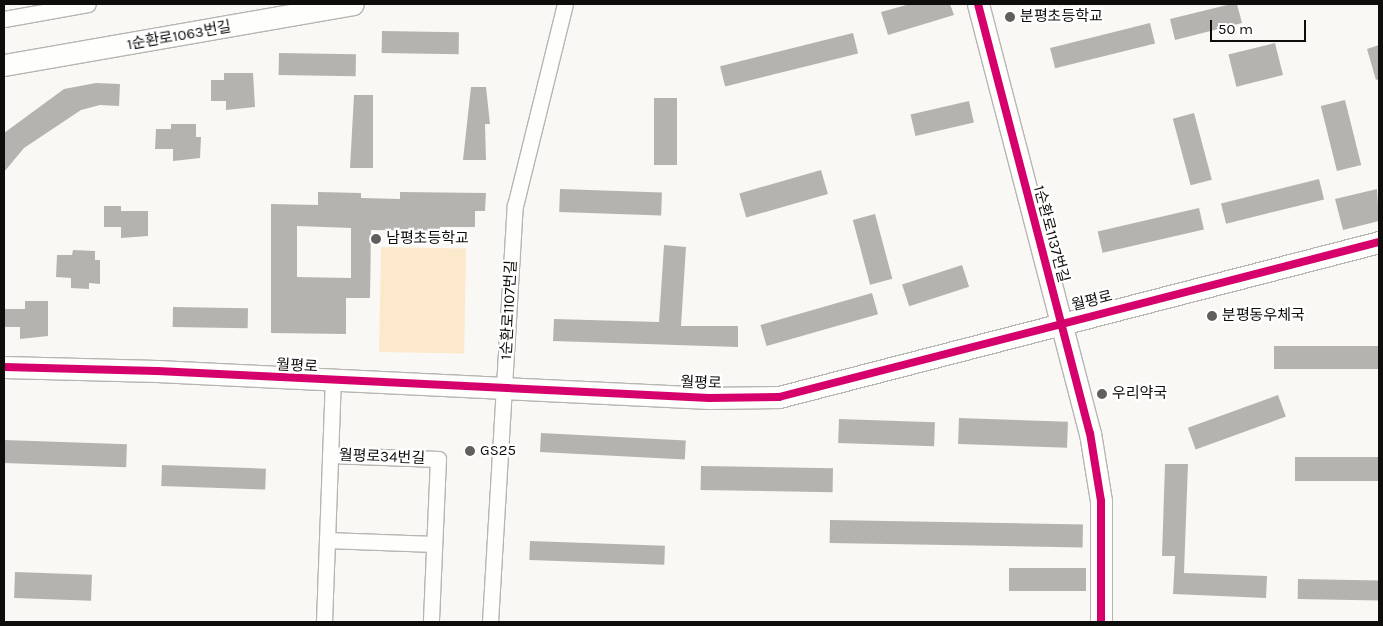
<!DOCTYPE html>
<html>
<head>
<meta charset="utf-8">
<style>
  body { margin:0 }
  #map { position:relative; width:1383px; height:626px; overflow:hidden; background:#faf8f4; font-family:Karla,"Noto Sans KR",sans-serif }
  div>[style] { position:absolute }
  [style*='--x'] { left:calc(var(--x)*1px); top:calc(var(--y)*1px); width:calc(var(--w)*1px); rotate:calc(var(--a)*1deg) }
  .green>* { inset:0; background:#fce9cb; transform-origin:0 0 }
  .building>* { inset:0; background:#b5b3b0; transform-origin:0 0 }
  .roads { filter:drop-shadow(1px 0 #b7b5b2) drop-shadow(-1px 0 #b7b5b2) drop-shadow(0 1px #b7b5b2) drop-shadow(0 -1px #b7b5b2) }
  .street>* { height:15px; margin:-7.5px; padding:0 7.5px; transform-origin:7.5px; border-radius:7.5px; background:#fefefd }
  .secondary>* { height:21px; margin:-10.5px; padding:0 10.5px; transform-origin:10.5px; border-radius:10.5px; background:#fefefd }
  .cycleway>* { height:8px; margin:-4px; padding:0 4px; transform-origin:4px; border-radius:4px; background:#d6006c }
  .dots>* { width:14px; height:14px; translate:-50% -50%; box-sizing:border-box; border:2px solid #fff; border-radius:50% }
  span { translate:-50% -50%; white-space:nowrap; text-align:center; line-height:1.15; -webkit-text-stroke:4.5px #fff; paint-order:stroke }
  .poi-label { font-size:15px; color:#0f0d0b }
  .left { translate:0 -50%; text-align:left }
  .street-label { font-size:15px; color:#0f0d0b }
  .frame { position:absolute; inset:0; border:5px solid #0f0d0b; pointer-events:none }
  .scale { position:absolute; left:1210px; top:20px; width:96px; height:22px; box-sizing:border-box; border:2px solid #0f0d0b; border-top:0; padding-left:6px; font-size:15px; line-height:18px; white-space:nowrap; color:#0f0d0b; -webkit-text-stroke:4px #fff; paint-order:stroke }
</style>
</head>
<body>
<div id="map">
  <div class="green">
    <i style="left:381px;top:247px;width:85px;height:105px;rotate:1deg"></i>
  </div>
  <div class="building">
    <i style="clip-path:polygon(910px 4px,950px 4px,954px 15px,888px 35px,881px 12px)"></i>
    <i style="clip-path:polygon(1231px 4px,1237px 4px,1242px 23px,1175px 40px,1170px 19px)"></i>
    <i style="left:1150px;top:23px;width:21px;height:103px;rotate:76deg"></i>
    <i style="left:382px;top:31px;width:77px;height:22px;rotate:1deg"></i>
    <i style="left:853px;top:33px;width:21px;height:137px;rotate:76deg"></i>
    <i style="left:1275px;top:43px;width:33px;height:48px;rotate:76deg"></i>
    <i style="clip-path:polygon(1379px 45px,1379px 79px,1376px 80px,1367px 49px)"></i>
    <i style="left:279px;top:53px;width:77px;height:22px;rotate:1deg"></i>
    <i style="clip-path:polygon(224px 73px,253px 73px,255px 107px,226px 110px,226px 101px,211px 101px,211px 80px,224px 80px)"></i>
    <i style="clip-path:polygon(96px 83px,120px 84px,119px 106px,100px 105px,81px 110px,24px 148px,4px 172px,4px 133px,64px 89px)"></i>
    <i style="clip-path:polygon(471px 87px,486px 87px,490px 124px,485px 124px,486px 160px,463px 160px)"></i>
    <i style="clip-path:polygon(354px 95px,373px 95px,373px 168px,350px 168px)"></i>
    <i style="left:654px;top:98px;width:23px;height:67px"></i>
    <i style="left:1345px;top:100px;width:67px;height:25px;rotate:76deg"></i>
    <i style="left:969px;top:101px;width:22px;height:60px;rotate:77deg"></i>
    <i style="left:1194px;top:113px;width:69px;height:22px;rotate:75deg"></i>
    <i style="clip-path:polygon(171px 124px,196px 124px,196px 137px,201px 137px,200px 158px,173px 161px,173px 149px,155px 149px,156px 129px,171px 129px)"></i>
    <i style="left:821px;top:170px;width:25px;height:85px;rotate:74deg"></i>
    <i style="left:1319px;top:179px;width:21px;height:101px;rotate:76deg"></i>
    <i style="left:560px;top:189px;width:102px;height:23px;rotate:2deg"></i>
    <i style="clip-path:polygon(1377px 189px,1379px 221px,1343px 230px,1335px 199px)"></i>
    <i style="clip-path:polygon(evenodd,318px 192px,361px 193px,361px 198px,400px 199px,400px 192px,486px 193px,485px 211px,475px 211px,475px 227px,440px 227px,440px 231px,371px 230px,370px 298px,346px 298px,346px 334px,271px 333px,271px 204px,318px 205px,318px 192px,297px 226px,351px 228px,351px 278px,297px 277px,297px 226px)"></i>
    <i style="clip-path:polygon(104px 206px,121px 206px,121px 211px,148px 211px,148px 236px,121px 238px,121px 227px,104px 227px)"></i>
    <i style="left:1199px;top:208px;width:22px;height:104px;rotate:77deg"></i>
    <i style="left:875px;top:214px;width:67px;height:23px;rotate:75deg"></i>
    <i style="clip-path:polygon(664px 245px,686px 247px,681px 326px,738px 326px,738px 347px,553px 341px,554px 319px,659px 322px)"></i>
    <i style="clip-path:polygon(73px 250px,95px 251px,95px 260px,100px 260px,100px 284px,89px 283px,89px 289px,71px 288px,71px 278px,56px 277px,57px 255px,72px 255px)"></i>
    <i style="left:962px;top:265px;width:23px;height:63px;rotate:72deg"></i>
    <i style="left:872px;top:293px;width:22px;height:116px;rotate:74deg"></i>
    <i style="clip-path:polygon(25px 301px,48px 301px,48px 336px,20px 339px,20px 327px,4px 327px,4px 309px,25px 309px)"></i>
    <i style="left:173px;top:307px;width:75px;height:20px;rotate:1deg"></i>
    <i style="left:1379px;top:346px;width:23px;height:105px;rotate:90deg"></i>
    <i style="left:1278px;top:395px;width:23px;height:96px;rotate:70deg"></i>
    <i style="left:959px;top:418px;width:109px;height:26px;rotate:2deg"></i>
    <i style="left:839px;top:419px;width:96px;height:24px;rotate:2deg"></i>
    <i style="left:541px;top:433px;width:145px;height:19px;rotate:3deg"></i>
    <i style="left:4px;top:440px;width:123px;height:23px;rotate:2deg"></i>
    <i style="left:1379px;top:457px;width:24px;height:84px;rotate:90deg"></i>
    <i style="clip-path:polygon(1165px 464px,1188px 464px,1184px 573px,1267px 576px,1266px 598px,1173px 594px,1175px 556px,1162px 556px)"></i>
    <i style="left:162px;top:465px;width:104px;height:21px;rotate:2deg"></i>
    <i style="left:701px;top:466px;width:132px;height:24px;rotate:1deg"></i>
    <i style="left:830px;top:520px;width:253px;height:23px;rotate:1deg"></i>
    <i style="left:530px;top:541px;width:135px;height:19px;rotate:2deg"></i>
    <i style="left:1086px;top:568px;width:23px;height:77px;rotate:90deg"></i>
    <i style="left:15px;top:572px;width:77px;height:26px;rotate:2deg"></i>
    <i style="left:1298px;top:579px;width:81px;height:20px;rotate:1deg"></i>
  </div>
  <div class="roads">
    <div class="street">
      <i style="--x:4;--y:19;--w:85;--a:-10.1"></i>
      <i style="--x:330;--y:455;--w:108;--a:2.1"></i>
      <i style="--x:438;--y:459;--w:163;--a:92.5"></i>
      <i style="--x:327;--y:540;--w:107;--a:2.1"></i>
      <i style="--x:324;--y:622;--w:240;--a:-87.9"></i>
      <i style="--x:490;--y:622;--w:417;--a:-86.6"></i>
      <i style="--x:515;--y:206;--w:208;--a:-76.1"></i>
    </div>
    <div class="secondary">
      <i style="--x:978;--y:4;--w:443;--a:75.4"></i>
      <i style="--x:1090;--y:433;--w:69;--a:80.8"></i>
      <i style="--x:1101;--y:501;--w:121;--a:90"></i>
      <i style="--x:4;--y:65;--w:354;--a:-9.9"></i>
      <i style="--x:4;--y:367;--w:153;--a:1.5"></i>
      <i style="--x:157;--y:371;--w:553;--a:2.8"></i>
      <i style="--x:709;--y:398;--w:70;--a:-0.8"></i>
      <i style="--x:779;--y:397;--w:620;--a:-14.48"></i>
    </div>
  </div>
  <div class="cycleway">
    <i style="--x:978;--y:4;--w:443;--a:75.4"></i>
    <i style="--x:1090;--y:433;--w:69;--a:80.8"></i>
    <i style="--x:1101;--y:501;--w:121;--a:90"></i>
    <i style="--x:4;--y:367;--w:153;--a:1.5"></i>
    <i style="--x:157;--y:371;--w:553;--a:2.8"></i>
    <i style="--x:709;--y:398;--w:70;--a:-0.8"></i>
    <i style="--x:779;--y:397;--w:620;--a:-14.48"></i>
  </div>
  <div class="dots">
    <i style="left:1010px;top:17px;background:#615f5d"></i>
    <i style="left:376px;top:239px;background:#615f5d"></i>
    <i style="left:1212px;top:316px;background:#615f5d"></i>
    <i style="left:1102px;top:394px;background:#615f5d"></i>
    <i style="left:470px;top:451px;background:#615f5d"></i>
  </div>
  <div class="poi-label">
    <span class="left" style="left:1020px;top:17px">분평초등학교</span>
    <span class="left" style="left:386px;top:239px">남평초등학교</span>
    <span class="left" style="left:1222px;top:316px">분평동우체국</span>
    <span class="left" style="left:1112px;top:394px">우리약국</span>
    <span class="left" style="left:480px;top:451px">GS25</span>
  </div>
  <div class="street-label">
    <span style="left:179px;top:36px;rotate:-10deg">1순환로1063번길</span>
    <span style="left:1051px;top:234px;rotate:75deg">1순환로1137번길</span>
    <span style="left:1092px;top:301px;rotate:-14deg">월평로</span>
    <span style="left:509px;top:310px;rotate:-87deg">1순환로1107번길</span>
    <span style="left:297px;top:366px;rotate:3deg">월평로</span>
    <span style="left:701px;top:383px;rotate:2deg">월평로</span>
    <span style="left:382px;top:457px;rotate:2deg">월평로34번길</span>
  </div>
  <div class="frame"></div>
  <div class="scale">50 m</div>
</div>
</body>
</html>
